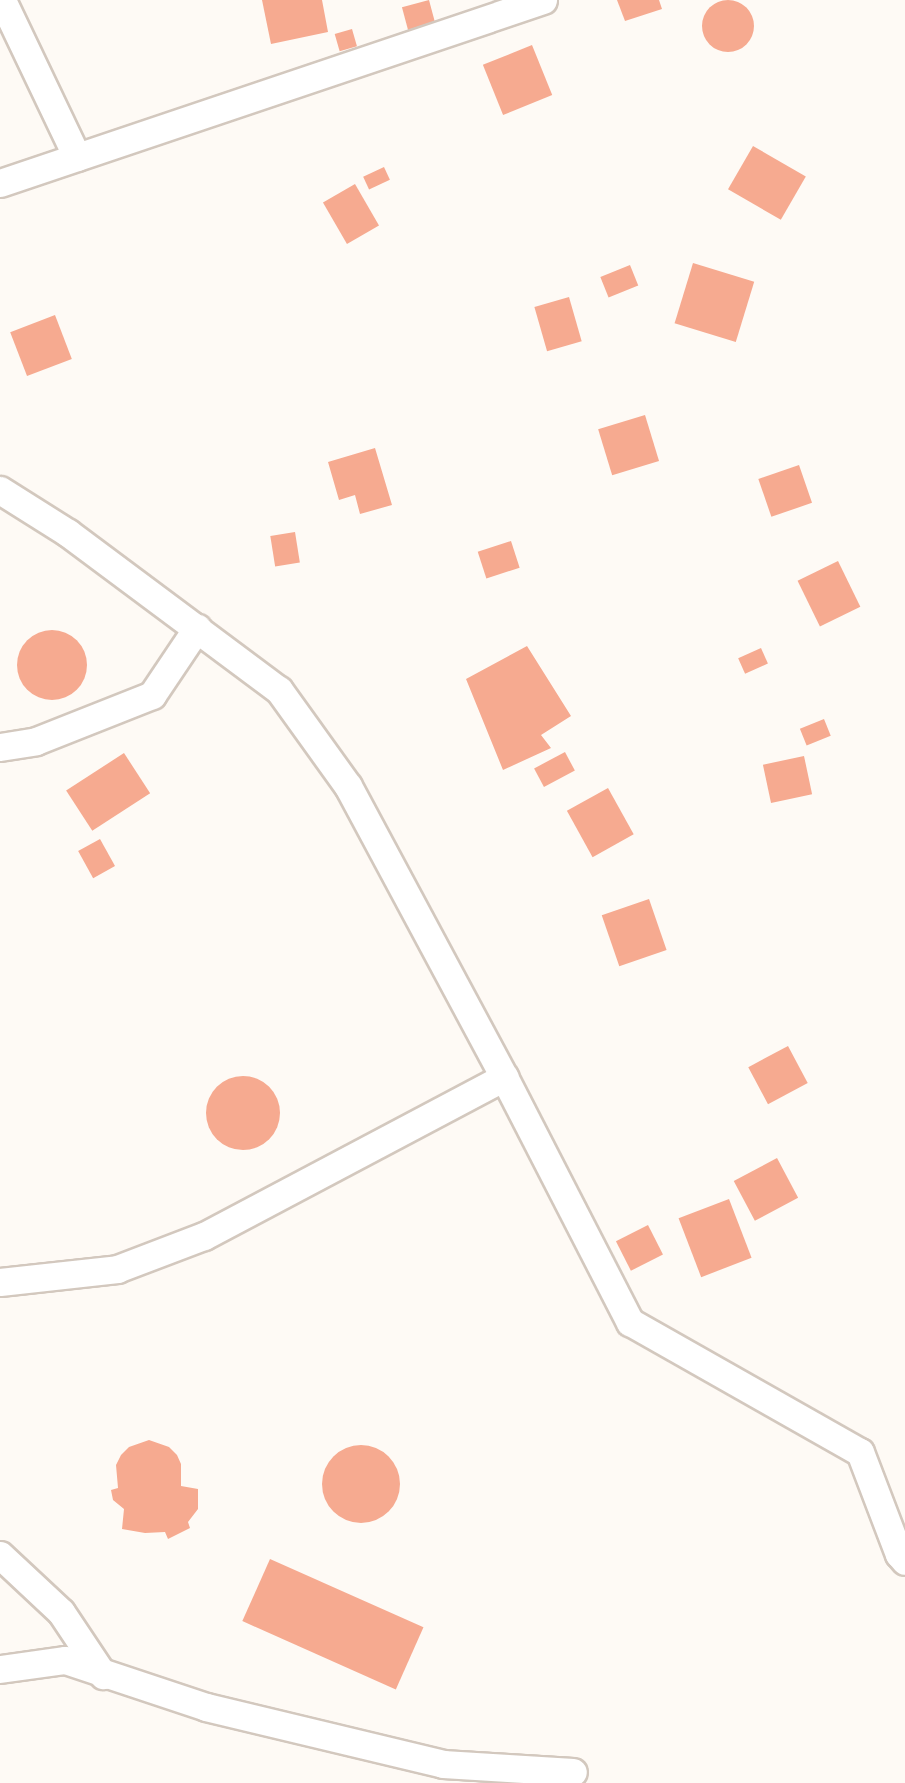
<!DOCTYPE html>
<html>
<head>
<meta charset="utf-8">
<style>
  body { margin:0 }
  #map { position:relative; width:905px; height:1783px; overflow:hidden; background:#fefaf5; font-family:"Exo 2",sans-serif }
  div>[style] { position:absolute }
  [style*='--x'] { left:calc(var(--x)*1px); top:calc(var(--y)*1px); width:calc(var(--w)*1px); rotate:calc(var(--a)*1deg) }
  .building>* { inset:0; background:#f6aa90; transform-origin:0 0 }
  .round { border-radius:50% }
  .roads { filter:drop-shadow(2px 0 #d3c8be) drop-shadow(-2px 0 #d3c8be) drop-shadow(0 2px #d3c8be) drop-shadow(0 -2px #d3c8be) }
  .minor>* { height:27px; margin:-13.5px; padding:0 13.5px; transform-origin:13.5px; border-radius:13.5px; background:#fff }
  span { translate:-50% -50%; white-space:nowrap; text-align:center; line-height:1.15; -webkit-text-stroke:5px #fefaf5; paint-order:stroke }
</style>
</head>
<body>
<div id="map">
  <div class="building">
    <i style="clip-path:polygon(262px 0,322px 0,328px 32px,271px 44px)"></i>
    <i style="left:429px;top:0;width:24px;height:28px;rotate:75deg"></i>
    <i style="clip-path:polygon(617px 0,659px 0,662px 9px,625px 21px)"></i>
    <i class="round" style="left:702px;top:0;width:52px;height:52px"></i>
    <i style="left:352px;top:29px;width:18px;height:18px;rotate:74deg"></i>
    <i style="left:532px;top:45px;width:54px;height:53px;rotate:68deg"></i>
    <i style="left:753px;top:146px;width:61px;height:50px;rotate:30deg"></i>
    <i style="left:384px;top:167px;width:14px;height:23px;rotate:65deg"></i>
    <i style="left:355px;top:184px;width:48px;height:37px;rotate:60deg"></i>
    <i style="left:693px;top:263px;width:64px;height:63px;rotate:17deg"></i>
    <i style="left:630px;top:265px;width:22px;height:32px;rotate:68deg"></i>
    <i style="left:569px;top:297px;width:46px;height:36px;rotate:74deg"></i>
    <i style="left:55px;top:315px;width:47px;height:48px;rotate:69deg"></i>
    <i style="left:645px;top:415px;width:48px;height:49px;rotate:73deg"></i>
    <i style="clip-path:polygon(375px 448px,392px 505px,360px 514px,355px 495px,339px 500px,328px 462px)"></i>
    <i style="left:799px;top:465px;width:40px;height:43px;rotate:71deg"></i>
    <i style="left:295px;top:532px;width:31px;height:25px;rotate:81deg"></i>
    <i style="left:511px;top:541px;width:28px;height:35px;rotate:72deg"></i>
    <i style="left:838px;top:561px;width:51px;height:45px;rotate:64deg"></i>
    <i class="round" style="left:17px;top:630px;width:70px;height:70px"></i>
    <i style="clip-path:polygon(527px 646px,571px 716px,541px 735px,551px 748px,503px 770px,466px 679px)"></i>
    <i style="left:761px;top:648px;width:17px;height:25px;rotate:66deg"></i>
    <i style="left:824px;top:719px;width:18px;height:26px;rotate:68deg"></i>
    <i style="left:565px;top:752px;width:21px;height:35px;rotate:62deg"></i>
    <i style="left:124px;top:753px;width:48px;height:69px;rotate:57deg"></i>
    <i style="left:804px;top:756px;width:39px;height:42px;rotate:78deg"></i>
    <i style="left:608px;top:788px;width:53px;height:47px;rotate:61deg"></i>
    <i style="left:100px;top:839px;width:31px;height:25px;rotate:61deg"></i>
    <i style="left:649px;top:899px;width:54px;height:50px;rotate:71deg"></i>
    <i style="left:788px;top:1046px;width:42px;height:45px;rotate:62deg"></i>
    <i class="round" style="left:206px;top:1076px;width:74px;height:74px"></i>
    <i style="left:777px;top:1158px;width:45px;height:49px;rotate:62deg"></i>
    <i style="left:729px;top:1199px;width:63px;height:54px;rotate:69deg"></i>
    <i style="left:648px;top:1225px;width:33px;height:36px;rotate:63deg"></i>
    <i style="clip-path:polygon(149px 1440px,169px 1447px,177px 1455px,181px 1464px,181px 1486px,198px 1489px,198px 1509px,188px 1522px,190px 1528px,168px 1539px,165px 1532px,145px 1533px,122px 1529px,124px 1509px,113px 1500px,111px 1490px,118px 1488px,116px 1465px,121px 1455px,129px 1447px)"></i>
    <i class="round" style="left:322px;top:1445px;width:78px;height:78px"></i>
    <i style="left:270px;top:1559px;width:168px;height:68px;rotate:24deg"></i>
  </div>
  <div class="roads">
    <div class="minor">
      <i style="--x:2;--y:0;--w:174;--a:64.5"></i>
      <i style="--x:0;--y:183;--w:573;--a:-18.62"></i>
      <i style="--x:0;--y:490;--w:80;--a:32.3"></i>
      <i style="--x:68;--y:533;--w:263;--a:36.7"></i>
      <i style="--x:279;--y:690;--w:118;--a:54.3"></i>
      <i style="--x:348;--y:786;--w:330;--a:61.8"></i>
      <i style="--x:504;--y:1077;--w:276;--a:62.8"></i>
      <i style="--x:630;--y:1322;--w:264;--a:29.5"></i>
      <i style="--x:860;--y:1452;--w:109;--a:69.1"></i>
      <i style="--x:899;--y:1554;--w:9;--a:49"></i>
      <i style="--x:0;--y:747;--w:36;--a:-9"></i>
      <i style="--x:36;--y:741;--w:125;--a:-21.6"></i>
      <i style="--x:152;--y:695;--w:81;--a:-56.1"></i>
      <i style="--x:0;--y:1282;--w:118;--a:-6.3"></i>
      <i style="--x:117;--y:1269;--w:93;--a:-20.8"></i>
      <i style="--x:204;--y:1236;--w:340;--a:-27.9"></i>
      <i style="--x:0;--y:1555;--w:83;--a:43.1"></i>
      <i style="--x:61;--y:1612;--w:76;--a:56.3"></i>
      <i style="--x:0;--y:1669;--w:66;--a:-7.9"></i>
      <i style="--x:65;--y:1660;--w:149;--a:18.4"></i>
      <i style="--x:206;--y:1707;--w:244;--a:13.5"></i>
      <i style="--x:443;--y:1764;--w:130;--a:3.5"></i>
    </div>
  </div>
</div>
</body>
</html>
